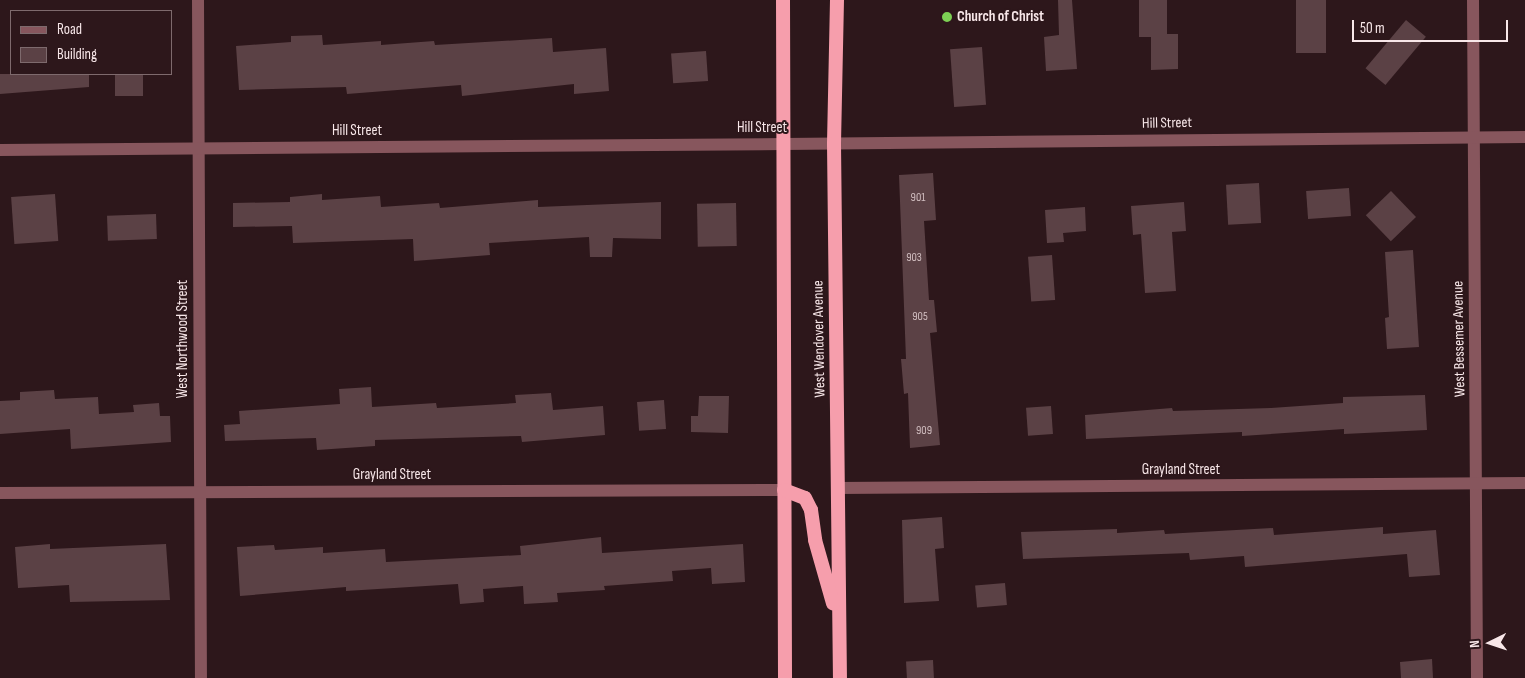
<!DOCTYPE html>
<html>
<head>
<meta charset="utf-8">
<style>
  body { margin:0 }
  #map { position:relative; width:1525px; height:678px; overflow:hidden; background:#2d171b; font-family:"Sofia Sans Condensed",sans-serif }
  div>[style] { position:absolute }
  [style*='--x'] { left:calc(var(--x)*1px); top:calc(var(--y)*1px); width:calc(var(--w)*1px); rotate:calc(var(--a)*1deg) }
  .building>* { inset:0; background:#5b4145; transform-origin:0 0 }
  .minor>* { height:12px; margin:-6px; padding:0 6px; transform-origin:6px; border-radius:6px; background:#87565d }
  .tertiary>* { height:12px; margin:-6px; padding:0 6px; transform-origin:6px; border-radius:6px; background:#87565d }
  .trunk>* { height:14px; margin:-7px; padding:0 7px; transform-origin:7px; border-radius:7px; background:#f69eac }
  .dots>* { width:14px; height:14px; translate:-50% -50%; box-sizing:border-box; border:2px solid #2d171b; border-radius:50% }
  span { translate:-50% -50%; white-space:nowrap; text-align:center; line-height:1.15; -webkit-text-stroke:4px #2d171b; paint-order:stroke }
  .number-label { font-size:12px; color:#d1bec0 }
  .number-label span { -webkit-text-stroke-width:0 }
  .poi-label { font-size:15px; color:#f8e7e9; font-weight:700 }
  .left { translate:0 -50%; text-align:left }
  .street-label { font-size:15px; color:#f8e7e9 }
  .legend { position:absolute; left:10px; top:10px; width:162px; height:65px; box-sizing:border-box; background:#2d171b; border:1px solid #7e6a6d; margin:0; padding:6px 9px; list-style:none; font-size:15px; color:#f8e7e9 }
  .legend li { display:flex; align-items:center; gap:10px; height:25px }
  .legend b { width:25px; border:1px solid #7e6a6d }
  .north { position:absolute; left:1465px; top:618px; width:50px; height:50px; -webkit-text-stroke:4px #2d171b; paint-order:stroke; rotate:266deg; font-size:14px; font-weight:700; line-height:20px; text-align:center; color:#f8e7e9 }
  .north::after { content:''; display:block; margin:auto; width:18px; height:22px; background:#f8e7e9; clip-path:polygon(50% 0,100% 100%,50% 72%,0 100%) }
  .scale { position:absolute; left:1352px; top:20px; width:156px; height:22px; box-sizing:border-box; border:2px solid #f8e7e9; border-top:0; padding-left:6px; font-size:15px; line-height:18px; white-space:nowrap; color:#f8e7e9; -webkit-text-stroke:4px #2d171b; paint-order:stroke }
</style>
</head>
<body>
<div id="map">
  <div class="building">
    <i style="clip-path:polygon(1058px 0,1072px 0,1077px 69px,1046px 71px,1044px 37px,1059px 35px)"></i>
    <i style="clip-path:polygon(1139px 0,1167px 0,1167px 34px,1178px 34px,1178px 69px,1151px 70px,1151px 37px,1139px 37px)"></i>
    <i style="left:1296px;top:0;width:30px;height:53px"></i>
    <i style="left:1406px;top:20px;width:26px;height:63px;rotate:40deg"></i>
    <i style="clip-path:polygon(322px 35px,323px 45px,381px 41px,381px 45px,434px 41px,435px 45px,552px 38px,553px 52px,606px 48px,609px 91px,574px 94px,574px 84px,462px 96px,461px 85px,347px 94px,346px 87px,239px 90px,236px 46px,291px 42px,291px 36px)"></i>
    <i style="left:982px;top:47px;width:58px;height:32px;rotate:86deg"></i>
    <i style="left:706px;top:51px;width:30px;height:35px;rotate:86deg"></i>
    <i style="clip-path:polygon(0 74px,89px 74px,89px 87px,0 94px)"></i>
    <i style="left:115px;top:74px;width:28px;height:22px"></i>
    <i style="clip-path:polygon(933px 173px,936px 220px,924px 221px,929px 300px,934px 300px,937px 332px,930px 333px,940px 445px,910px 448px,908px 393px,904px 394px,901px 359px,906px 359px,899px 175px)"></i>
    <i style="left:1259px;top:183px;width:40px;height:33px;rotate:87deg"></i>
    <i style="left:1349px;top:188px;width:28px;height:43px;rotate:86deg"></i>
    <i style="left:1391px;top:191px;width:36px;height:35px;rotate:46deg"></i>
    <i style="left:55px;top:194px;width:47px;height:44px;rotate:86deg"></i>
    <i style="clip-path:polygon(322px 194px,322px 200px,380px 196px,381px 207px,439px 203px,440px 208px,538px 200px,538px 207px,661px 202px,661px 239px,613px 238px,612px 257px,590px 257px,589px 237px,489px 243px,490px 255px,414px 261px,413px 239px,293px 243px,292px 226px,233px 227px,233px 203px,290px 202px,290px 197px)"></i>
    <i style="clip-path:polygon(1184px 202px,1186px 231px,1172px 232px,1176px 291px,1145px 293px,1141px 234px,1133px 235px,1131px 206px)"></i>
    <i style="left:736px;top:203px;width:43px;height:39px;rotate:89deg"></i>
    <i style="clip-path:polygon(1085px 207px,1086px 231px,1063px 233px,1064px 242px,1047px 243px,1045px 210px)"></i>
    <i style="left:156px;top:214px;width:25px;height:49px;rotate:88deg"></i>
    <i style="clip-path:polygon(1413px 250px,1419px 347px,1387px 349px,1385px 318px,1389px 317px,1385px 252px)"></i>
    <i style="left:1052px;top:255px;width:45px;height:24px;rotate:86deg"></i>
    <i style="clip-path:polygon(371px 387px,372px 407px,436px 403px,437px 408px,516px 403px,515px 395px,551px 393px,553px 410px,603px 406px,605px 435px,522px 442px,521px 436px,375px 440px,375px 446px,317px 450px,316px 438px,225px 441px,224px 425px,240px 424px,239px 411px,340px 404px,339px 389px)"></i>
    <i style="clip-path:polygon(54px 390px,55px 399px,98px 397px,99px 414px,134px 412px,133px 405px,159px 403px,160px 416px,170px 416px,171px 442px,71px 449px,70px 429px,0 434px,0 401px,20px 400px,20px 392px)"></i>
    <i style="clip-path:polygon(1425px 395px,1427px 430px,1344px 434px,1344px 429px,1242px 436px,1242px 432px,1086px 439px,1085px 415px,1172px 408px,1173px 411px,1271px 408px,1343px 403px,1343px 397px)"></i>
    <i style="clip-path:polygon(699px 396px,729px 396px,728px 433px,691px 432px,691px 416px,698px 416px)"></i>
    <i style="left:664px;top:400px;width:29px;height:27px;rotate:86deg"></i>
    <i style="left:1051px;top:406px;width:28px;height:25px;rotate:86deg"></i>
    <i style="clip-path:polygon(942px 517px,944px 548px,935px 549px,939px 601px,904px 603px,902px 520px)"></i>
    <i style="clip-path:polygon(1383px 527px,1383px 534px,1436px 530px,1440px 575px,1409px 577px,1407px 554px,1245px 567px,1244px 556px,1190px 560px,1189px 553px,1023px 559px,1021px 532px,1117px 529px,1117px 533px,1164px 530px,1165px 534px,1273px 528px,1274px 535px)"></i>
    <i style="clip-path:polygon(601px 537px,602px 553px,743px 544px,745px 582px,712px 584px,711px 568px,672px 571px,673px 581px,604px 586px,605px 590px,557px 593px,558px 602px,524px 604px,523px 586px,483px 589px,484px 602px,460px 604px,458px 584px,346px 591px,346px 587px,240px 596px,237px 547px,274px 545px,275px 550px,323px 547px,323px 553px,385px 549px,386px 562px,521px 555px,520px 546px)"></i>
    <i style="clip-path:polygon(50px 544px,50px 549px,166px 544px,170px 600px,70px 602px,69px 585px,18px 588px,15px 547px)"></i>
    <i style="left:1005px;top:583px;width:22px;height:30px;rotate:85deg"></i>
    <i style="clip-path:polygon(1432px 659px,1433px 678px,1401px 678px,1400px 662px)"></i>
    <i style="left:933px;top:660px;width:18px;height:27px;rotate:87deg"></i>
  </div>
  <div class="minor">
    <i style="--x:198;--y:0;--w:678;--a:89.75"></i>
    <i style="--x:1473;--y:0;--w:678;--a:89.66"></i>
    <i style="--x:0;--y:150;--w:783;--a:-0.44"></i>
    <i style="--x:837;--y:488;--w:688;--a:-0.42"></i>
    <i style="--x:0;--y:493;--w:784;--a:-0.22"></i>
  </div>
  <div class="tertiary">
    <i style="--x:783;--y:144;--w:742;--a:-0.54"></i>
  </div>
  <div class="trunk">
    <i style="--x:783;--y:0;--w:678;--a:89.83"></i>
    <i style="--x:837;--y:0;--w:144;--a:91.2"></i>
    <i style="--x:834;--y:144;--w:534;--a:89.36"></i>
    <i style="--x:784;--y:490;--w:22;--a:21"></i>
    <i style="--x:805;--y:498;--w:13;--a:63"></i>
    <i style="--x:811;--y:510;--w:30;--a:82"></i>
    <i style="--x:815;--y:540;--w:66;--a:74.1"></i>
  </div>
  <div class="dots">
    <i style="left:947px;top:17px;background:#7dd154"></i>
  </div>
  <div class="number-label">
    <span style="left:918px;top:198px">901</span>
    <span style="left:914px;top:258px">903</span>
    <span style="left:920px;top:317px">905</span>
    <span style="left:924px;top:431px">909</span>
  </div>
  <div class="poi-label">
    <span class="left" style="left:957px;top:17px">Church of Christ</span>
  </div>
  <div class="street-label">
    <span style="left:1167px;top:123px;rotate:-1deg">Hill Street</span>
    <span style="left:762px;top:128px">Hill Street</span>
    <span style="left:357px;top:131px">Hill Street</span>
    <span style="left:183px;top:339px;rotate:-90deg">West Northwood Street</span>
    <span style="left:819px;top:339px;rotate:-91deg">West Wendover Avenue</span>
    <span style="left:1459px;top:339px;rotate:-91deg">West Bessemer Avenue</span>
    <span style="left:1181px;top:470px">Grayland Street</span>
    <span style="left:392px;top:475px">Grayland Street</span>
  </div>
  <ul class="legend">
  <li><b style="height:6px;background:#87565d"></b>Road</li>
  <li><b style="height:14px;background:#5b4145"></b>Building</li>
  </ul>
  <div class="north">N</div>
  <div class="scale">50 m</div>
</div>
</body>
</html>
